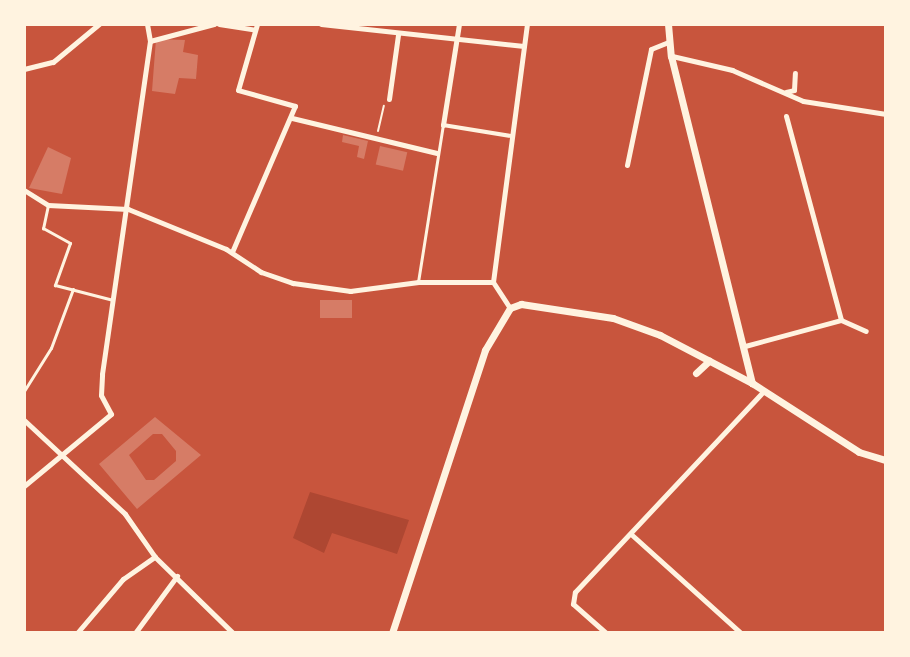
<!DOCTYPE html>
<html>
<head>
<meta charset="utf-8">
<style>
  body { margin:0 }
  #map { position:relative; width:910px; height:657px; overflow:hidden; background:#c8553d; font-family:Helvetica,sans-serif }
  div>[style] { position:absolute }
  [style*='--x'] { left:calc(var(--x)*1px); top:calc(var(--y)*1px); width:calc(var(--w)*1px); rotate:calc(var(--a)*1deg) }
  .green>* { inset:0; background:#ae4732 }
  .building>* { inset:0; background:#d67c66; transform-origin:0 0 }
  .path>* { height:2px; margin:-1px; padding:0 1px; transform-origin:1px; border-radius:1px; background:#fff3e0 }
  .service>* { height:3px; margin:-1.5px; padding:0 1.5px; transform-origin:1.5px; border-radius:1.5px; background:#fff3e0 }
  .pedestrian>* { height:4px; margin:-2px; padding:0 2px; transform-origin:2px; border-radius:2px; background:#fff3e0 }
  .minor>* { height:5px; margin:-2.5px; padding:0 2.5px; transform-origin:2.5px; border-radius:2.5px; background:#fff3e0 }
  .tertiary>* { height:7px; margin:-3.5px; padding:0 3.5px; transform-origin:3.5px; border-radius:3.5px; background:#fff3e0 }
  span { translate:-50% -50%; white-space:nowrap; text-align:center; line-height:1.15; -webkit-text-stroke:8px #fff3e0; paint-order:stroke }
  .frame { position:absolute; inset:0; border:26px solid #fff3e0; pointer-events:none }
</style>
</head>
<body>
<div id="map">
  <div class="green">
    <i style="clip-path:polygon(310px 492px,409px 520px,397px 554px,332px 533px,324px 553px,293px 538px)"></i>
  </div>
  <div class="building">
    <i style="clip-path:polygon(156px 39px,185px 40px,183px 52px,198px 55px,196px 79px,179px 78px,175px 94px,152px 91px)"></i>
    <i style="clip-path:polygon(343px 135px,368px 141px,364px 159px,357px 157px,359px 146px,342px 142px)"></i>
    <i style="left:380px;top:146px;width:28px;height:19px;rotate:13deg"></i>
    <i style="clip-path:polygon(48px 147px,71px 158px,62px 194px,29px 188px)"></i>
    <i style="left:352px;top:300px;width:18px;height:32px;rotate:90deg"></i>
    <i style="clip-path:polygon(evenodd,155px 417px,201px 455px,137px 509px,99px 464px,155px 417px,153px 434px,162px 434px,176px 451px,176px 461px,154px 480px,146px 480px,129px 455px,153px 434px)"></i>
  </div>
  <div class="path">
    <i style="--x:378;--y:131;--w:26;--a:-77"></i>
  </div>
  <div class="service">
    <i style="--x:48;--y:205;--w:24;--a:102"></i>
    <i style="--x:43;--y:228;--w:31;--a:29"></i>
    <i style="--x:70;--y:243;--w:45;--a:109.7"></i>
    <i style="--x:55;--y:285;--w:60;--a:14.5"></i>
    <i style="--x:418;--y:282;--w:159;--a:-81"></i>
    <i style="--x:24;--y:391;--w:51;--a:-57.9"></i>
    <i style="--x:51;--y:348;--w:63;--a:-69.6"></i>
  </div>
  <div class="pedestrian">
    <i style="--x:443;--y:125;--w:69;--a:9.2"></i>
  </div>
  <div class="minor">
    <i style="--x:219;--y:24;--w:36;--a:9"></i>
    <i style="--x:321;--y:24;--w:204;--a:6.2"></i>
    <i style="--x:150;--y:41;--w:66;--a:-14.9"></i>
    <i style="--x:672;--y:56;--w:62;--a:13.1"></i>
    <i style="--x:732;--y:70;--w:77;--a:23.6"></i>
    <i style="--x:803;--y:101;--w:84;--a:8.9"></i>
    <i style="--x:24;--y:69;--w:30;--a:-14"></i>
    <i style="--x:53;--y:62;--w:60;--a:-39.6"></i>
    <i style="--x:786;--y:92;--w:8;--a:-14"></i>
    <i style="--x:794;--y:90;--w:17;--a:-87"></i>
    <i style="--x:389;--y:99;--w:65;--a:-82"></i>
    <i style="--x:786;--y:116;--w:211;--a:74.9"></i>
    <i style="--x:841;--y:320;--w:27;--a:24"></i>
    <i style="--x:292;--y:118;--w:149;--a:13.6"></i>
    <i style="--x:443;--y:125;--w:102;--a:-81"></i>
    <i style="--x:627;--y:165;--w:118;--a:-78.3"></i>
    <i style="--x:651;--y:49;--w:18;--a:-22"></i>
    <i style="--x:24;--y:190;--w:28;--a:32"></i>
    <i style="--x:48;--y:205;--w:80;--a:2.9"></i>
    <i style="--x:128;--y:209;--w:106;--a:22.2"></i>
    <i style="--x:226;--y:249;--w:42;--a:33.3"></i>
    <i style="--x:261;--y:272;--w:34;--a:19"></i>
    <i style="--x:293;--y:283;--w:58;--a:8"></i>
    <i style="--x:350;--y:291;--w:69;--a:-7.5"></i>
    <i style="--x:418;--y:282;--w:75;--a:0"></i>
    <i style="--x:493;--y:282;--w:31;--a:57"></i>
    <i style="--x:232;--y:252;--w:159;--a:-66.7"></i>
    <i style="--x:295;--y:106;--w:59;--a:-164.3"></i>
    <i style="--x:238;--y:90;--w:69;--a:-73.9"></i>
    <i style="--x:493;--y:282;--w:260;--a:-82.5"></i>
    <i style="--x:745;--y:346;--w:99;--a:-15.2"></i>
    <i style="--x:24;--y:420;--w:138;--a:42.9"></i>
    <i style="--x:125;--y:514;--w:52;--a:55.1"></i>
    <i style="--x:155;--y:557;--w:109;--a:44.3"></i>
    <i style="--x:24;--y:486;--w:113;--a:-39.6"></i>
    <i style="--x:111;--y:414;--w:21;--a:-118"></i>
    <i style="--x:101;--y:395;--w:21;--a:-87"></i>
    <i style="--x:102;--y:374;--w:336;--a:-81.8"></i>
    <i style="--x:150;--y:41;--w:17;--a:-100"></i>
    <i style="--x:632;--y:535;--w:147;--a:42"></i>
    <i style="--x:77;--y:633;--w:71;--a:-49.6"></i>
    <i style="--x:123;--y:579;--w:39;--a:-35"></i>
    <i style="--x:135;--y:633;--w:71;--a:-53.6"></i>
    <i style="--x:606;--y:633;--w:44;--a:-138.7"></i>
    <i style="--x:573;--y:604;--w:12;--a:-81"></i>
    <i style="--x:575;--y:592;--w:276;--a:-46.8"></i>
  </div>
  <div class="tertiary">
    <i style="--x:668;--y:24;--w:32;--a:85"></i>
    <i style="--x:671;--y:56;--w:337;--a:76.1"></i>
    <i style="--x:696;--y:373;--w:18;--a:-43"></i>
    <i style="--x:392;--y:633;--w:298;--a:-71.8"></i>
    <i style="--x:485;--y:350;--w:49;--a:-59.2"></i>
    <i style="--x:510;--y:308;--w:12;--a:-20"></i>
    <i style="--x:521;--y:304;--w:93;--a:8.7"></i>
    <i style="--x:613;--y:318;--w:50;--a:19.9"></i>
    <i style="--x:660;--y:335;--w:104;--a:27.6"></i>
    <i style="--x:752;--y:383;--w:127;--a:32.8"></i>
    <i style="--x:859;--y:452;--w:28;--a:17"></i>
  </div>
  <div class="frame"></div>
</div>
</body>
</html>
